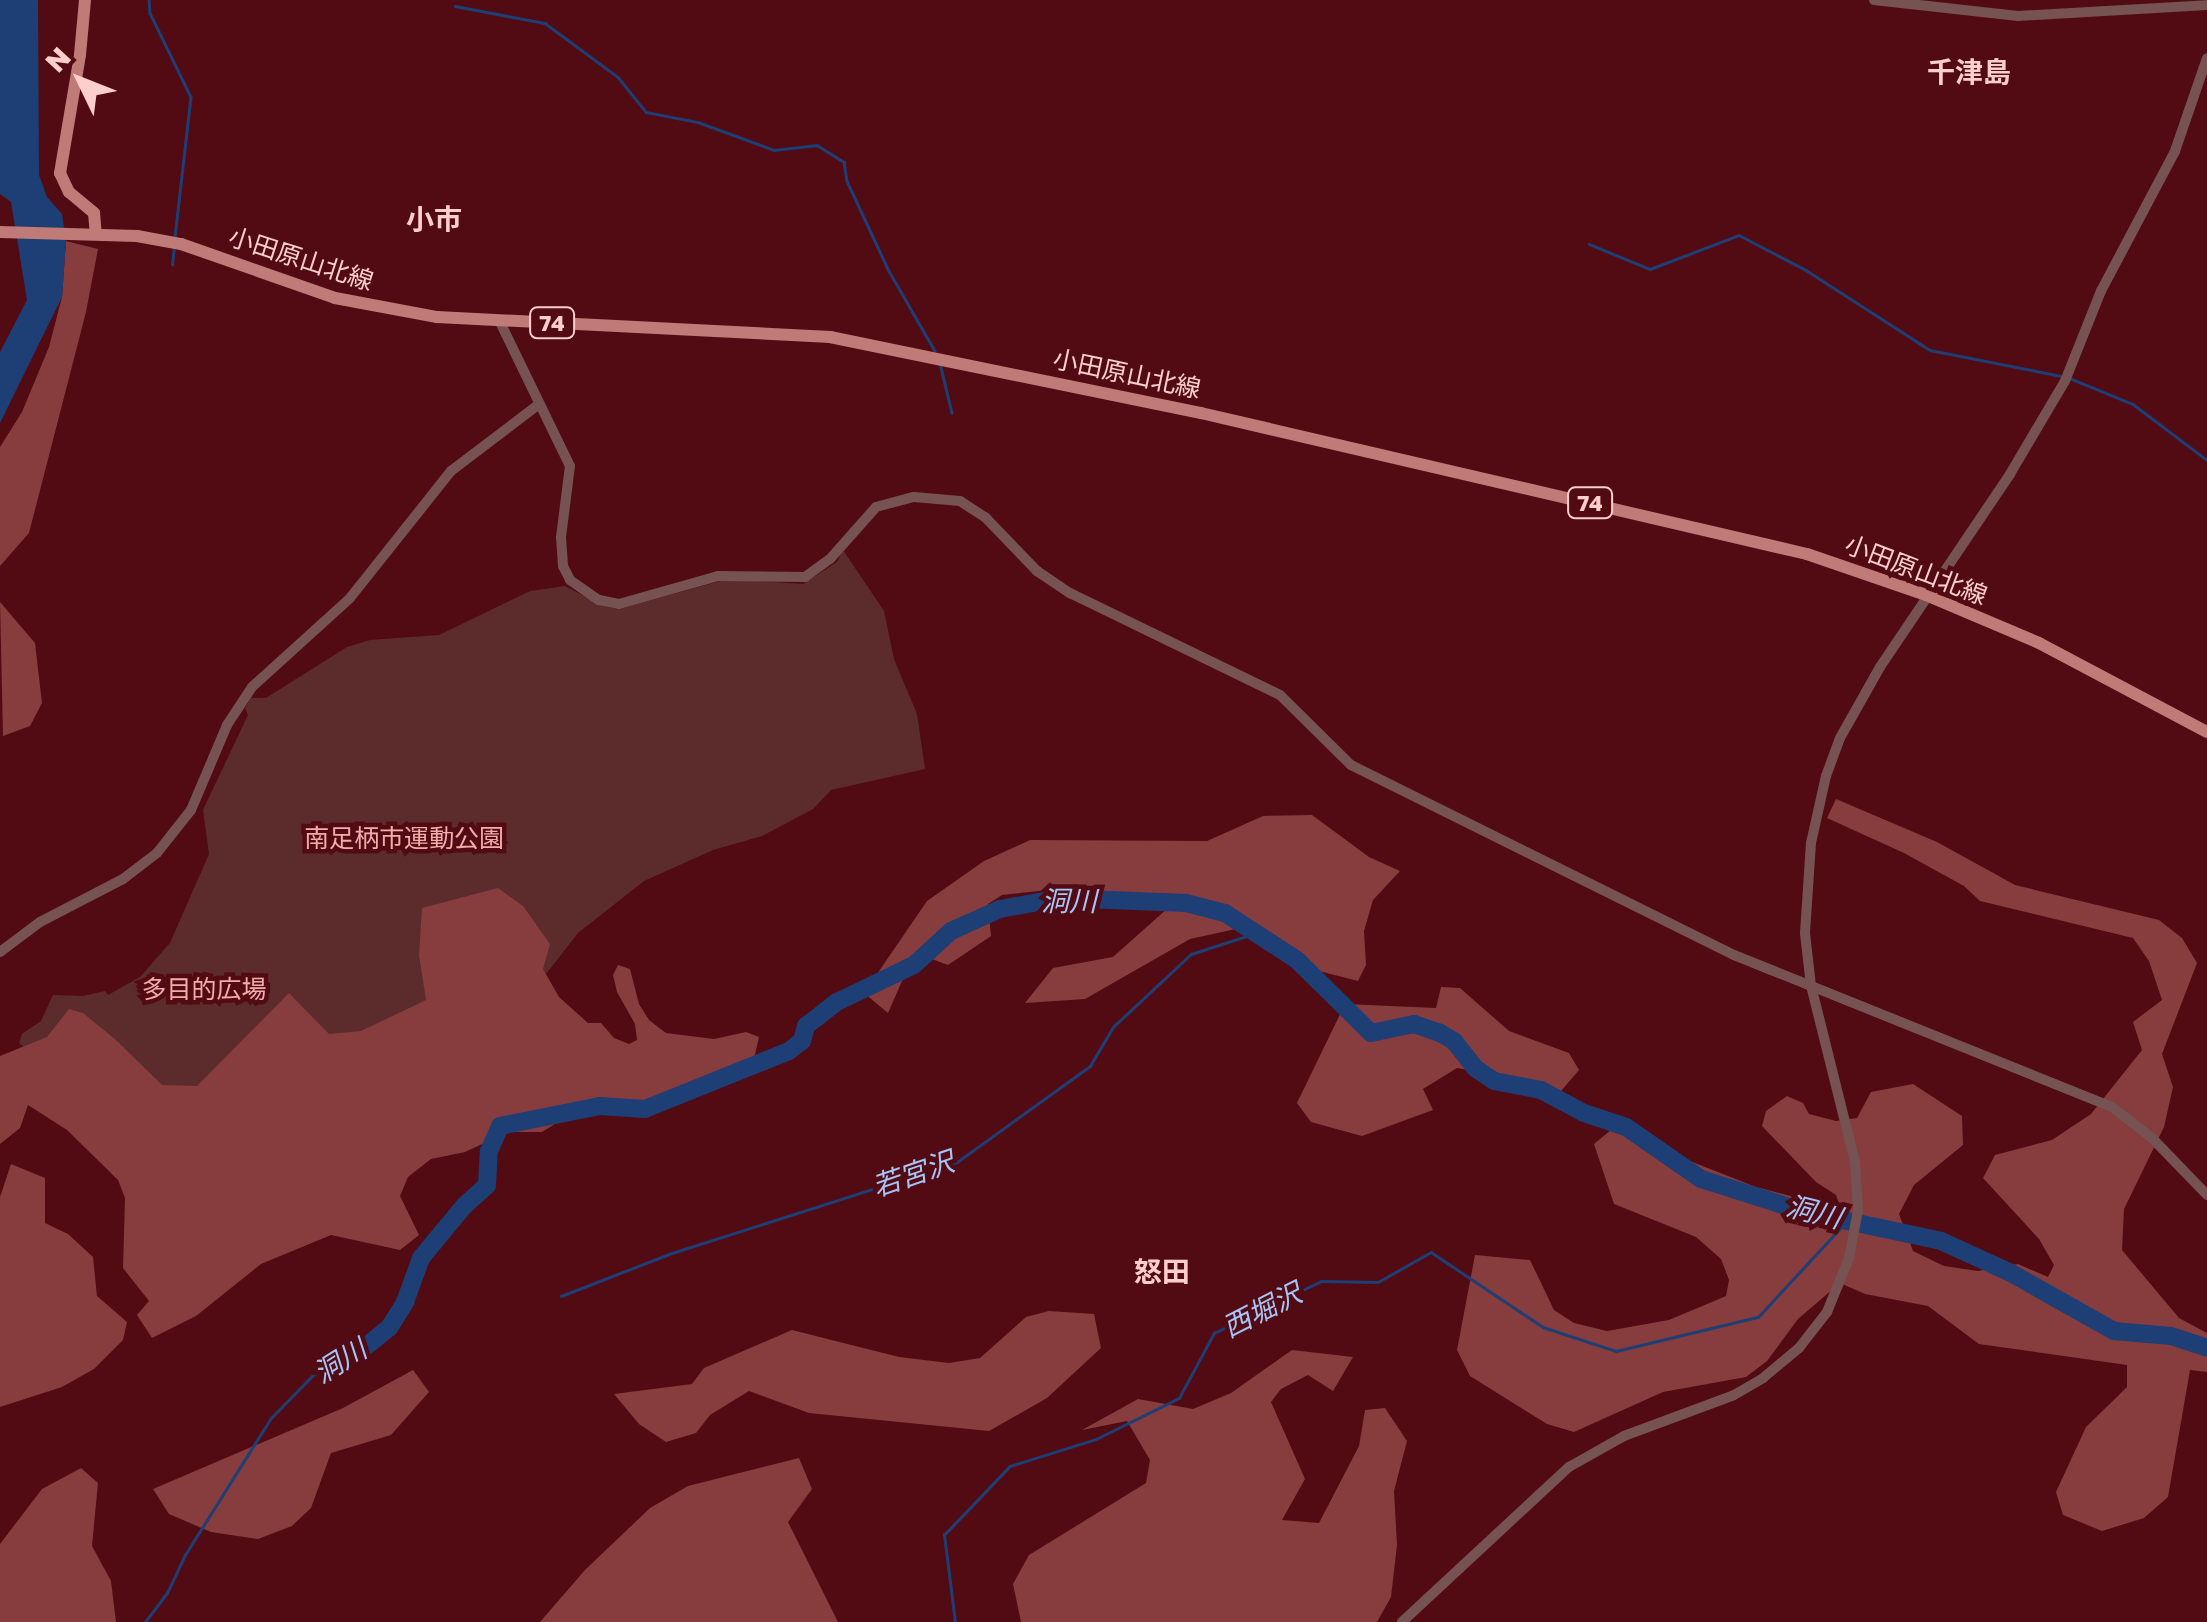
<!DOCTYPE html>
<html>
<head>
<meta charset="utf-8">
<style>
  body { margin:0 }
  #map { position:relative; width:2207px; height:1622px; overflow:hidden; background:#520b13; font-family:"Golos Text","Noto Sans JP",sans-serif }
  div>[style] { position:absolute }
  [style*='--x'] { left:calc(var(--x)*1px); top:calc(var(--y)*1px); width:calc(var(--w)*1px); rotate:calc(var(--a)*1deg) }
  .green>* { inset:0; background:#5c2c2c }
  .forest>* { inset:0; background:#873c3d }
  .water>* { inset:0; background:#1e3e76 }
  .stream>* { height:2.5px; margin:-1.25px; padding:0 1.25px; transform-origin:1.25px; border-radius:1.25px; background:#1e3e76 }
  .river>* { height:18px; margin:-9px; padding:0 9px; transform-origin:9px; border-radius:9px; background:#1e3e76 }
  .minor>* { height:10px; margin:-5px; padding:0 5px; transform-origin:5px; border-radius:5px; background:#765352 }
  .major>* { height:12px; margin:-6px; padding:0 6px; transform-origin:6px; border-radius:6px; background:#c07a78 }
  span { translate:-50% -50%; white-space:nowrap; text-align:center; line-height:1.15; -webkit-text-stroke:9px #520b13; paint-order:stroke }
  .shield-label span { padding:2px 8px; background:#520b13; border:2px solid; border-radius:8px; -webkit-text-stroke-width:0 }
  .shield-label { font-size:22px; color:#fccfcd; font-weight:700 }
  .street-label { font-size:25px; color:#fccfcd }
  .park-label { font-size:25px; color:#f2adab }
  .neighbourhood-label { font-size:28px; color:#fccfcd; font-weight:700 }
  .water-label { font-size:28px; color:#a5c4f7; font-style:italic }
  .north { position:absolute; left:30px; top:30px; width:100px; height:100px; -webkit-text-stroke:8px #520b13; paint-order:stroke; rotate:313deg; font-size:28px; font-weight:700; line-height:40px; text-align:center; color:#fccfcd }
  .north::after { content:''; display:block; margin:auto; width:35px; height:45px; background:#fccfcd; clip-path:polygon(50% 0,100% 100%,50% 72%,0 100%) }
</style>
</head>
<body>
<div id="map">
  <div class="green">
    <i style="clip-path:polygon(843px 550px,884px 611px,894px 659px,917px 714px,925px 769px,831px 790px,813px 809px,762px 836px,713px 850px,644px 881px,578px 933px,525px 1001px,280px 1153px,39px 1059px,19px 1043px,22px 1034px,41px 1021px,53px 995px,83px 996px,105px 991px,108px 995px,140px 977px,170px 943px,209px 854px,203px 810px,248px 715px,245px 708px,251px 698px,266px 698px,347px 647px,370px 640px,439px 635px,530px 591px,565px 586px,603px 606px,619px 609px,728px 579px,803px 584px,837px 562px)"></i>
  </div>
  <div class="forest">
    <i style="clip-path:polygon(66px 241px,98px 249px,86px 312px,29px 533px,0 566px,0 447px,22px 412px,49px 347px,62px 297px)"></i>
    <i style="clip-path:polygon(0 602px,35px 643px,42px 703px,30px 726px,3px 736px)"></i>
    <i style="clip-path:polygon(1836px 799px,1937px 842px,2015px 885px,2159px 920px,2182px 938px,2197px 963px,2162px 1054px,2173px 1087px,2164px 1127px,2124px 1209px,2122px 1250px,2179px 1318px,2207px 1333px,2207px 1372px,2190px 1370px,2168px 1497px,2144px 1518px,2102px 1531px,2063px 1515px,2056px 1492px,2086px 1427px,2127px 1387px,2127px 1365px,1979px 1344px,1928px 1306px,1865px 1294px,1840px 1283px,1798px 1319px,1767px 1361px,1746px 1377px,1663px 1392px,1574px 1432px,1547px 1424px,1470px 1376px,1457px 1350px,1475px 1255px,1530px 1260px,1554px 1310px,1574px 1323px,1607px 1331px,1669px 1320px,1726px 1296px,1729px 1280px,1721px 1259px,1696px 1237px,1614px 1204px,1594px 1144px,1611px 1130px,1756px 1187px,1841px 1209px,1836px 1195px,1816px 1182px,1762px 1126px,1766px 1111px,1787px 1096px,1803px 1103px,1809px 1114px,1836px 1121px,1857px 1118px,1871px 1092px,1913px 1084px,1962px 1116px,1963px 1145px,1914px 1185px,1899px 1214px,1913px 1251px,1944px 1266px,1978px 1271px,2018px 1264px,2048px 1277px,2054px 1265px,2039px 1239px,1983px 1178px,1995px 1155px,2052px 1140px,2091px 1114px,2142px 1050px,2133px 1022px,2162px 1000px,2149px 961px,2133px 938px,1980px 901px,1964px 886px,1904px 853px,1827px 818px)"></i>
    <i style="clip-path:polygon(1312px 815px,1369px 857px,1400px 871px,1373px 900px,1364px 931px,1366px 965px,1358px 981px,1284px 962px,1245px 927px,1190px 939px,1085px 999px,1025px 1003px,1053px 968px,1113px 957px,1168px 908px,1145px 895px,1064px 888px,1002px 895px,988px 904px,991px 936px,948px 965px,932px 959px,902px 981px,888px 1013px,864px 993px,927px 901px,984px 861px,1030px 840px,1207px 841px,1263px 816px)"></i>
    <i style="clip-path:polygon(498px 888px,523px 906px,550px 944px,543px 969px,559px 997px,588px 1023px,601px 1023px,614px 1038px,629px 1044px,637px 1040px,635px 1024px,617px 992px,613px 975px,618px 965px,630px 969px,639px 1004px,649px 1020px,666px 1033px,714px 1039px,746px 1032px,759px 1037px,754px 1059px,643px 1103px,598px 1097px,542px 1132px,508px 1132px,465px 1152px,431px 1159px,408px 1177px,400px 1196px,419px 1235px,400px 1250px,331px 1235px,261px 1264px,196px 1316px,152px 1338px,137px 1315px,149px 1301px,123px 1268px,125px 1198px,118px 1180px,67px 1130px,28px 1105px,20px 1128px,0 1144px,0 1056px,47px 1037px,69px 1009px,83px 1013px,116px 1040px,162px 1085px,197px 1086px,289px 993px,329px 1034px,361px 1031px,426px 1000px,419px 955px,422px 908px)"></i>
    <i style="clip-path:polygon(1441px 987px,1460px 988px,1509px 1031px,1569px 1053px,1579px 1070px,1561px 1091px,1534px 1080px,1457px 1068px,1423px 1089px,1433px 1110px,1362px 1136px,1311px 1122px,1297px 1103px,1345px 1004px,1436px 1008px)"></i>
    <i style="clip-path:polygon(11px 1164px,45px 1178px,45px 1223px,68px 1234px,93px 1257px,97px 1296px,127px 1322px,123px 1340px,94px 1369px,62px 1387px,0 1407px,0 1197px)"></i>
    <i style="clip-path:polygon(1049px 1311px,1094px 1314px,1101px 1348px,1047px 1398px,989px 1431px,809px 1413px,749px 1391px,710px 1415px,696px 1433px,666px 1442px,639px 1424px,614px 1394px,692px 1384px,704px 1368px,792px 1330px,899px 1357px,949px 1363px,980px 1358px,1026px 1317px)"></i>
    <i style="clip-path:polygon(1292px 1350px,1353px 1357px,1333px 1391px,1308px 1375px,1281px 1389px,1271px 1402px,1305px 1479px,1282px 1520px,1319px 1523px,1359px 1446px,1365px 1410px,1385px 1408px,1407px 1441px,1394px 1491px,1397px 1545px,1391px 1597px,1377px 1622px,1021px 1622px,1013px 1584px,1029px 1555px,1146px 1483px,1150px 1460px,1127px 1421px,1082px 1430px,1138px 1399px,1193px 1409px,1231px 1393px)"></i>
    <i style="clip-path:polygon(413px 1370px,429px 1392px,391px 1435px,331px 1453px,311px 1508px,292px 1526px,258px 1539px,211px 1532px,169px 1514px,153px 1489px,343px 1408px)"></i>
    <i style="clip-path:polygon(799px 1458px,812px 1489px,788px 1522px,838px 1622px,540px 1622px,585px 1570px,650px 1508px,688px 1486px)"></i>
    <i style="clip-path:polygon(81px 1468px,98px 1483px,92px 1546px,111px 1581px,116px 1622px,0 1622px,0 1544px,42px 1489px)"></i>
  </div>
  <div class="water">
    <i style="clip-path:polygon(0 0,38px 0,39px 175px,47px 197px,62px 214px,66px 241px,62px 297px,0 423px,0 352px,27px 300px,11px 202px,0 194px)"></i>
  </div>
  <div class="stream">
    <i style="--x:149;--y:0;--w:13;--a:86"></i>
    <i style="--x:150;--y:13;--w:93;--a:64"></i>
    <i style="--x:191;--y:97;--w:142;--a:96.5"></i>
    <i style="--x:455;--y:6;--w:92;--a:10.7"></i>
    <i style="--x:545;--y:23;--w:91;--a:36.5"></i>
    <i style="--x:618;--y:77;--w:45;--a:51.3"></i>
    <i style="--x:646;--y:112;--w:53;--a:10.9"></i>
    <i style="--x:698;--y:122;--w:81;--a:20.2"></i>
    <i style="--x:774;--y:150;--w:43;--a:-6.6"></i>
    <i style="--x:817;--y:145;--w:32;--a:32"></i>
    <i style="--x:844;--y:162;--w:19;--a:81"></i>
    <i style="--x:847;--y:181;--w:99;--a:65"></i>
    <i style="--x:889;--y:271;--w:92;--a:60.1"></i>
    <i style="--x:1589;--y:244;--w:66;--a:22.3"></i>
    <i style="--x:1650;--y:269;--w:95;--a:-20.9"></i>
    <i style="--x:1739;--y:235;--w:76;--a:27.6"></i>
    <i style="--x:1806;--y:270;--w:148;--a:32.8"></i>
    <i style="--x:1930;--y:350;--w:134;--a:11.2"></i>
    <i style="--x:172;--y:265;--w:19;--a:-84"></i>
    <i style="--x:940;--y:363;--w:51;--a:76.5"></i>
    <i style="--x:2069;--y:378;--w:69;--a:22.1"></i>
    <i style="--x:2133;--y:404;--w:93;--a:37.1"></i>
    <i style="--x:561;--y:1296;--w:119;--a:-21.2"></i>
    <i style="--x:672;--y:1253;--w:299;--a:-17.7"></i>
    <i style="--x:957;--y:1162;--w:164;--a:-35.8"></i>
    <i style="--x:1090;--y:1066;--w:45;--a:-59.5"></i>
    <i style="--x:1113;--y:1027;--w:107;--a:-43.1"></i>
    <i style="--x:1191;--y:954;--w:71;--a:-17.9"></i>
    <i style="--x:145;--y:1622;--w:36;--a:-53"></i>
    <i style="--x:167;--y:1593;--w:42;--a:-64.7"></i>
    <i style="--x:185;--y:1555;--w:162;--a:-57.9"></i>
    <i style="--x:271;--y:1418;--w:73;--a:-45.6"></i>
    <i style="--x:955;--y:1622;--w:88;--a:-97.2"></i>
    <i style="--x:944;--y:1535;--w:95;--a:-46.3"></i>
    <i style="--x:1010;--y:1466;--w:90;--a:-17.4"></i>
    <i style="--x:1096;--y:1439;--w:93;--a:-26.3"></i>
    <i style="--x:1179;--y:1398;--w:74;--a:-61.7"></i>
    <i style="--x:1214;--y:1333;--w:119;--a:-25.9"></i>
    <i style="--x:1321;--y:1281;--w:57;--a:1"></i>
    <i style="--x:1378;--y:1282;--w:61;--a:-29.5"></i>
    <i style="--x:1431;--y:1252;--w:135;--a:33.8"></i>
    <i style="--x:1543;--y:1327;--w:77;--a:18.2"></i>
    <i style="--x:1616;--y:1351;--w:146;--a:-13.5"></i>
    <i style="--x:1758;--y:1317;--w:131;--a:-47.2"></i>
  </div>
  <div class="river">
    <i style="--x:322;--y:1366;--w:40;--a:-21"></i>
    <i style="--x:359;--y:1352;--w:38;--a:-39"></i>
    <i style="--x:389;--y:1328;--w:31;--a:-58"></i>
    <i style="--x:405;--y:1302;--w:47;--a:-70"></i>
    <i style="--x:421;--y:1258;--w:67;--a:-50.4"></i>
    <i style="--x:464;--y:1206;--w:31;--a:-42"></i>
    <i style="--x:487;--y:1185;--w:34;--a:-87"></i>
    <i style="--x:489;--y:1151;--w:27;--a:-66"></i>
    <i style="--x:500;--y:1126;--w:102;--a:-11.3"></i>
    <i style="--x:600;--y:1106;--w:45;--a:3.8"></i>
    <i style="--x:645;--y:1109;--w:155;--a:-21.9"></i>
    <i style="--x:789;--y:1051;--w:16;--a:-38"></i>
    <i style="--x:802;--y:1041;--w:16;--a:-75"></i>
    <i style="--x:806;--y:1026;--w:39;--a:-38"></i>
    <i style="--x:837;--y:1002;--w:85;--a:-25.7"></i>
    <i style="--x:914;--y:965;--w:50;--a:-42.6"></i>
    <i style="--x:951;--y:931;--w:54;--a:-24.2"></i>
    <i style="--x:1000;--y:909;--w:61;--a:-10.4"></i>
    <i style="--x:1060;--y:898;--w:126;--a:2.3"></i>
    <i style="--x:1186;--y:903;--w:40;--a:14.4"></i>
    <i style="--x:1225;--y:913;--w:86;--a:33.1"></i>
    <i style="--x:1297;--y:960;--w:104;--a:44.6"></i>
    <i style="--x:1371;--y:1033;--w:44;--a:-11.8"></i>
    <i style="--x:1414;--y:1024;--w:28;--a:19"></i>
    <i style="--x:1440;--y:1033;--w:16;--a:30"></i>
    <i style="--x:1454;--y:1041;--w:34;--a:52"></i>
    <i style="--x:1475;--y:1068;--w:23;--a:34"></i>
    <i style="--x:1494;--y:1081;--w:48;--a:10.8"></i>
    <i style="--x:1541;--y:1090;--w:49;--a:28.1"></i>
    <i style="--x:1584;--y:1113;--w:44;--a:18.4"></i>
    <i style="--x:1626;--y:1127;--w:91;--a:34.7"></i>
    <i style="--x:1701;--y:1179;--w:109;--a:17.6"></i>
    <i style="--x:1805;--y:1212;--w:139;--a:12"></i>
    <i style="--x:1941;--y:1241;--w:77;--a:24.6"></i>
    <i style="--x:2011;--y:1273;--w:118;--a:29.4"></i>
    <i style="--x:2114;--y:1331;--w:57;--a:5"></i>
    <i style="--x:2171;--y:1336;--w:38;--a:18"></i>
  </div>
  <div class="minor">
    <i style="--x:1874;--y:0;--w:145;--a:6.3"></i>
    <i style="--x:2018;--y:16;--w:189;--a:-3.3"></i>
    <i style="--x:500;--y:322;--w:160;--a:64.1"></i>
    <i style="--x:570;--y:466;--w:72;--a:97.2"></i>
    <i style="--x:561;--y:537;--w:29;--a:86"></i>
    <i style="--x:563;--y:566;--w:16;--a:63"></i>
    <i style="--x:570;--y:580;--w:35;--a:35"></i>
    <i style="--x:599;--y:600;--w:20;--a:11"></i>
    <i style="--x:619;--y:604;--w:103;--a:-15.8"></i>
    <i style="--x:718;--y:576;--w:87;--a:0.7"></i>
    <i style="--x:805;--y:577;--w:31;--a:-36"></i>
    <i style="--x:830;--y:559;--w:69;--a:-48.5"></i>
    <i style="--x:876;--y:507;--w:39;--a:-15"></i>
    <i style="--x:914;--y:497;--w:46;--a:5"></i>
    <i style="--x:960;--y:501;--w:30;--a:33"></i>
    <i style="--x:985;--y:517;--w:75;--a:46.1"></i>
    <i style="--x:1037;--y:571;--w:40;--a:34"></i>
    <i style="--x:1070;--y:593;--w:233;--a:25.9"></i>
    <i style="--x:1280;--y:695;--w:100;--a:44.6"></i>
    <i style="--x:1351;--y:765;--w:428;--a:26.4"></i>
    <i style="--x:1734;--y:955;--w:407;--a:21.9"></i>
    <i style="--x:2112;--y:1107;--w:51;--a:37.8"></i>
    <i style="--x:2152;--y:1138;--w:79;--a:46"></i>
    <i style="--x:0;--y:952;--w:50;--a:-36.9"></i>
    <i style="--x:40;--y:922;--w:93;--a:-27.4"></i>
    <i style="--x:123;--y:879;--w:43;--a:-37.4"></i>
    <i style="--x:157;--y:853;--w:55;--a:-51.7"></i>
    <i style="--x:191;--y:810;--w:92;--a:-67"></i>
    <i style="--x:227;--y:725;--w:45;--a:-56.7"></i>
    <i style="--x:252;--y:687;--w:132;--a:-42.2"></i>
    <i style="--x:350;--y:598;--w:162;--a:-51.5"></i>
    <i style="--x:451;--y:471;--w:109;--a:-37.2"></i>
    <i style="--x:1402;--y:1622;--w:228;--a:-42.9"></i>
    <i style="--x:1569;--y:1467;--w:63;--a:-29.4"></i>
    <i style="--x:1624;--y:1436;--w:117;--a:-20.4"></i>
    <i style="--x:1734;--y:1395;--w:34;--a:-30"></i>
    <i style="--x:1763;--y:1378;--w:47;--a:-39.8"></i>
    <i style="--x:1799;--y:1348;--w:46;--a:-52.1"></i>
    <i style="--x:1827;--y:1312;--w:58;--a:-67.8"></i>
    <i style="--x:1849;--y:1258;--w:49;--a:-79.4"></i>
    <i style="--x:1858;--y:1210;--w:48;--a:-93.6"></i>
    <i style="--x:1855;--y:1162;--w:181;--a:-104"></i>
    <i style="--x:1811;--y:986;--w:53;--a:-96.5"></i>
    <i style="--x:1805;--y:933;--w:90;--a:-86.2"></i>
    <i style="--x:1811;--y:843;--w:69;--a:-77.4"></i>
    <i style="--x:1826;--y:776;--w:40;--a:-69.8"></i>
    <i style="--x:1840;--y:738;--w:81;--a:-60.6"></i>
    <i style="--x:1880;--y:667;--w:233;--a:-56"></i>
    <i style="--x:2010;--y:474;--w:108;--a:-59.4"></i>
    <i style="--x:2065;--y:381;--w:97;--a:-68.2"></i>
    <i style="--x:2101;--y:291;--w:158;--a:-62.1"></i>
    <i style="--x:2175;--y:151;--w:98;--a:-71"></i>
  </div>
  <div class="major">
    <i style="--x:85;--y:0;--w:55;--a:95.2"></i>
    <i style="--x:80;--y:55;--w:120;--a:99.6"></i>
    <i style="--x:60;--y:173;--w:21;--a:65"></i>
    <i style="--x:69;--y:192;--w:33;--a:40"></i>
    <i style="--x:94;--y:213;--w:21;--a:85"></i>
    <i style="--x:0;--y:232;--w:137;--a:1.7"></i>
    <i style="--x:137;--y:236;--w:45;--a:10.3"></i>
    <i style="--x:181;--y:244;--w:163;--a:19.3"></i>
    <i style="--x:335;--y:298;--w:104;--a:10.6"></i>
    <i style="--x:437;--y:317;--w:394;--a:2.9"></i>
    <i style="--x:830;--y:337;--w:379;--a:11.6"></i>
    <i style="--x:1201;--y:413;--w:622;--a:13.1"></i>
    <i style="--x:1807;--y:554;--w:126;--a:19"></i>
    <i style="--x:1926;--y:595;--w:123;--a:23"></i>
    <i style="--x:2039;--y:643;--w:190;--a:27.9"></i>
  </div>
  <div class="shield-label">
    <span style="left:552px;top:323px">74</span>
    <span style="left:1590px;top:503px">74</span>
  </div>
  <div class="street-label">
    <span style="left:301px;top:259px;rotate:18deg">小田原山北線</span>
    <span style="left:1127px;top:374px;rotate:12deg">小田原山北線</span>
    <span style="left:1916px;top:570px;rotate:21deg">小田原山北線</span>
  </div>
  <div class="park-label">
    <span style="left:404px;top:838px">南足柄市運動公園</span>
    <span style="left:204px;top:989px">多目的広場</span>
  </div>
  <div class="neighbourhood-label">
    <span style="left:1969px;top:72px">千津島</span>
    <span style="left:434px;top:219px">小市</span>
    <span style="left:1162px;top:1272px">怒田</span>
  </div>
  <div class="water-label">
    <span style="left:1069px;top:901px">洞川</span>
    <span style="left:913px;top:1174px;rotate:-19deg">若宮沢</span>
    <span style="left:1814px;top:1212px;rotate:14deg">洞川</span>
    <span style="left:1262px;top:1310px;rotate:-27deg">西堀沢</span>
    <span style="left:340px;top:1361px;rotate:-32deg">洞川</span>
  </div>
  <div class="north">N</div>
</div>
</body>
</html>
